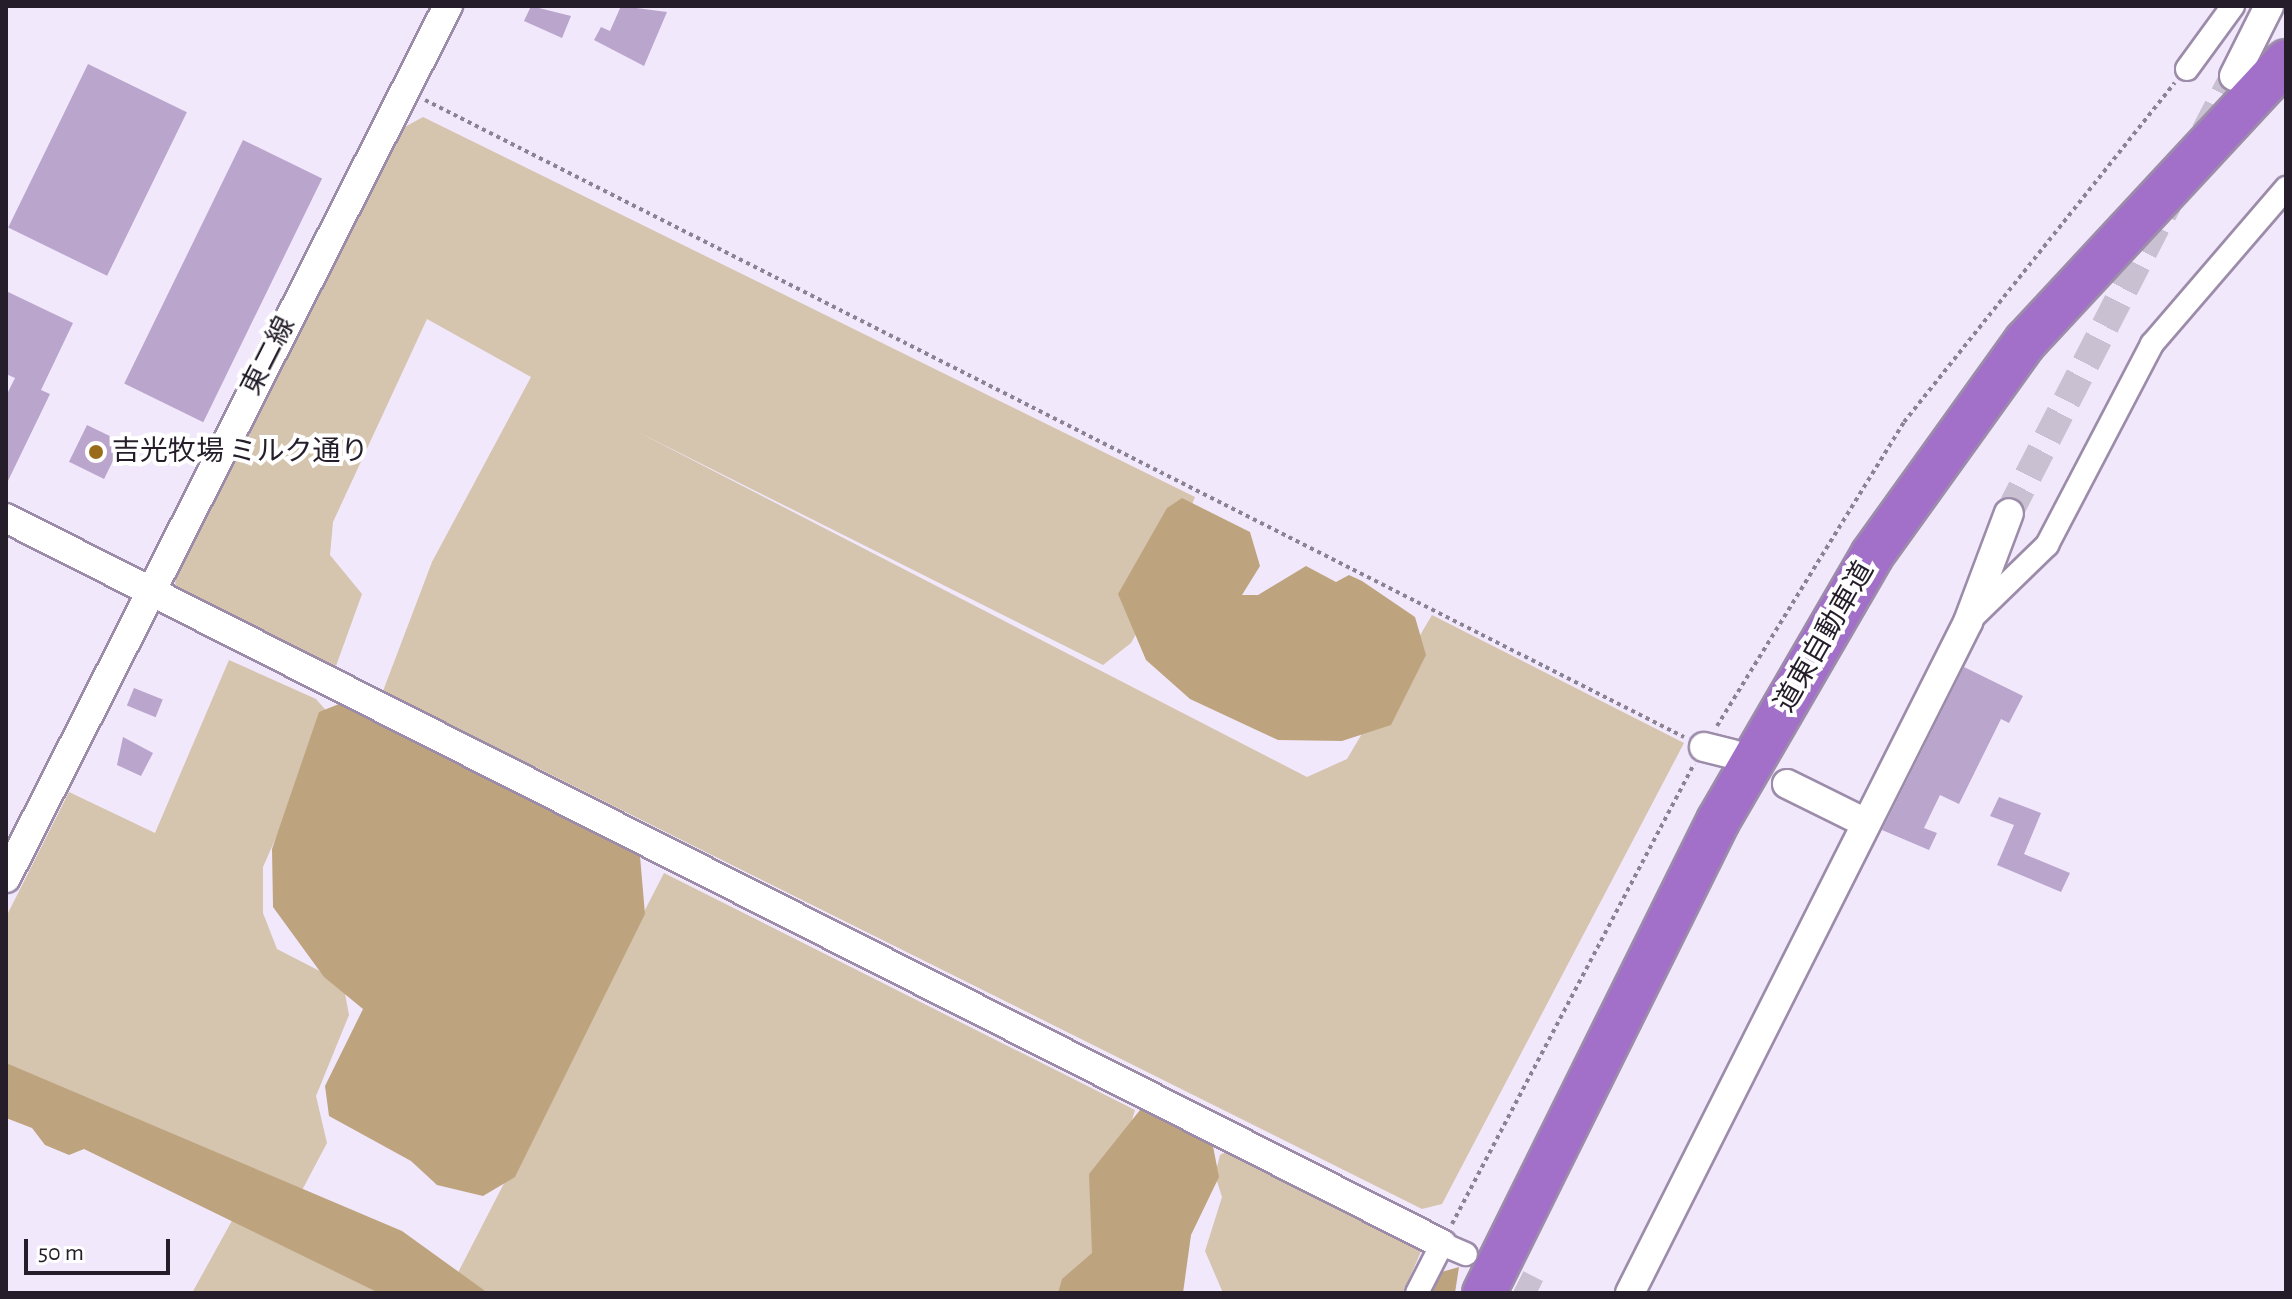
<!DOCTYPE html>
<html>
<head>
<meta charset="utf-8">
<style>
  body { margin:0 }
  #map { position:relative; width:2292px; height:1299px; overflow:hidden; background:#f2e8fc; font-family:"Alegreya Sans","Noto Sans JP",sans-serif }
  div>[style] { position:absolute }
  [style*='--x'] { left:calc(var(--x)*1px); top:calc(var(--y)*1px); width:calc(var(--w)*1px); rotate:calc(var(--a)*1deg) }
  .green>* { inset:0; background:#d5c4ae }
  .forest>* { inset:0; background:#bea47e }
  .building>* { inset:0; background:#baa5cc; transform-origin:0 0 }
  .minor-tunnel>* { height:22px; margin-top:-11px; transform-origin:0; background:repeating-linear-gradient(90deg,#c9c0d2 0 22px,transparent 0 33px) }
  .tertiary-tunnel>* { height:28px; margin-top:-14px; transform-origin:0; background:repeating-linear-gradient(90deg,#c9c0d2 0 28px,transparent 0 42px) }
  .path>* { height:4px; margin-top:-2px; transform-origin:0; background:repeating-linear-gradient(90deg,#8b8393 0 4px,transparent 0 8px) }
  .roads { filter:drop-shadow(2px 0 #9c8caa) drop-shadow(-2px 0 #9c8caa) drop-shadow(0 2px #9c8caa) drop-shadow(0 -2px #9c8caa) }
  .minor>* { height:22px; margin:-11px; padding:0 11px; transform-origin:11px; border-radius:11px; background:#fff }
  .tertiary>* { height:28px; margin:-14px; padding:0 14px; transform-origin:14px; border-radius:14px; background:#fff }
  .motorway>* { height:42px; margin:-21px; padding:0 21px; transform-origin:21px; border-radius:21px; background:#a26fc9 }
  .dots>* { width:22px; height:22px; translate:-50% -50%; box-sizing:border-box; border:4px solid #fff; border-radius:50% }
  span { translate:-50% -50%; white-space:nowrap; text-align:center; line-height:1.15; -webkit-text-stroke:8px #fff; paint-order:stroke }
  .street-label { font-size:28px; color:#251e2a }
  .poi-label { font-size:28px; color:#251e2a }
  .left { translate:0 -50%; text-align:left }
  .frame { position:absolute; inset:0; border:8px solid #251e2a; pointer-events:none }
  .scale { position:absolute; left:24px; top:1239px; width:146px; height:36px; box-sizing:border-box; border:4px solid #251e2a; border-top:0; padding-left:10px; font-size:24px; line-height:28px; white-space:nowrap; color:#251e2a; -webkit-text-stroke:6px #fff; paint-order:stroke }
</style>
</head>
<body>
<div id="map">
  <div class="green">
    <i style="clip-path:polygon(423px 117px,1195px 497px,1146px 616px,1131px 643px,1103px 665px,634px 430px,1307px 777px,1347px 759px,1432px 615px,1684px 743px,1442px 1204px,1422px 1209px,383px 691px,432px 562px,531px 377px,427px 319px,333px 522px,330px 555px,362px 594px,336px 666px,176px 590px,175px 580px,403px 128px)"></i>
    <i style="clip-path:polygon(229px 660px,316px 699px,330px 715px,263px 867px,263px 913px,277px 949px,343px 983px,349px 1015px,316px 1096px,327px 1143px,291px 1211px,6px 1083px,6px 917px,69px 792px,155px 833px)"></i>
    <i style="clip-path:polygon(664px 873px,1135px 1110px,1081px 1293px,448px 1292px)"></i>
    <i style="clip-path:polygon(1237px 1146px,1422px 1249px,1403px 1293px,1223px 1293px,1205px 1251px,1222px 1197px,1215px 1175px,1220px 1155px)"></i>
    <i style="clip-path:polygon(234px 1217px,393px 1293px,192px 1293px)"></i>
  </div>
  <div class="forest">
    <i style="clip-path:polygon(1182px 498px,1250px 532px,1260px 566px,1242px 595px,1258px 595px,1306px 566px,1336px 582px,1349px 575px,1362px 581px,1415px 617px,1426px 655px,1391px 725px,1342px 741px,1278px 740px,1190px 699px,1146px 660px,1118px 594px,1167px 508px)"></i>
    <i style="clip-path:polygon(339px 704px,640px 856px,645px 914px,515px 1177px,483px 1196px,437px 1185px,411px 1161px,329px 1116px,325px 1086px,363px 1009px,324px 977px,273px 907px,272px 849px,319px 712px)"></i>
    <i style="clip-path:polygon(6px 1063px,402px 1231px,488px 1293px,379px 1293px,84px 1149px,69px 1155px,45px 1145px,32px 1128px,6px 1118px)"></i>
    <i style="clip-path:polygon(1144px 1105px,1212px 1141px,1219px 1177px,1191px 1235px,1183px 1293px,1058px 1293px,1062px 1279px,1092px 1253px,1089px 1174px)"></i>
    <i style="clip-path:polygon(1459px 1267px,1455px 1293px,1428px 1293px,1438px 1273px)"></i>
  </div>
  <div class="building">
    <i style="clip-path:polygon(531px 6px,571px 16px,562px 38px,524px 21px)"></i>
    <i style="clip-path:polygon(621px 6px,667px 12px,644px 66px,594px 40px,601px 27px,610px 31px)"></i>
    <i style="left:88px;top:64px;width:110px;height:182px;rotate:26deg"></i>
    <i style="left:243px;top:140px;width:88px;height:271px;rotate:26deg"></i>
    <i style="clip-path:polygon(6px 291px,73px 323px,41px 390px,50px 394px,6px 485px,6px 396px,15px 378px,6px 374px)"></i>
    <i style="left:87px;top:425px;width:39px;height:41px;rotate:26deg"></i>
    <i style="clip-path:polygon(1964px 667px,2023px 696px,2009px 723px,2001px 719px,1959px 804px,1940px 795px,1924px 828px,1937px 833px,1929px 850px,1882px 830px)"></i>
    <i style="left:134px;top:688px;width:31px;height:19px;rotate:22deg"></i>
    <i style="clip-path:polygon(123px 737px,153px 753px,141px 776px,117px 765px)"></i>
    <i style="clip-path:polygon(1999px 797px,2041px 813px,2024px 854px,2070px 873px,2061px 892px,1997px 865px,2014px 825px,1990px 816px)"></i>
  </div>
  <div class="minor-tunnel">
    <i style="--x:1489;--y:1266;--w:59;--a:27"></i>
  </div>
  <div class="tertiary-tunnel">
    <i style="--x:2205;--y:132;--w:63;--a:-62.6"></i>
    <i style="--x:2009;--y:513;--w:348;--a:-62.8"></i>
  </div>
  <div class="path">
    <i style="--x:425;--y:100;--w:1411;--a:26.84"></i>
    <i style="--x:1717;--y:726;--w:357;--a:-58.4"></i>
    <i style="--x:1904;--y:422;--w:434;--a:-51.4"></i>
    <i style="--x:1452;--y:1224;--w:520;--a:-62.25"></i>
  </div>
  <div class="roads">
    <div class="minor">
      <i style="--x:2187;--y:69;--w:78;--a:-53.9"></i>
      <i style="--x:1972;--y:618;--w:105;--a:-44.2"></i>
      <i style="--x:2047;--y:545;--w:227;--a:-62.4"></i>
      <i style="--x:2152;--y:344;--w:206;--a:-49.3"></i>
      <i style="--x:1417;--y:1293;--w:55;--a:-63"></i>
      <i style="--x:1442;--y:1244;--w:26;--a:23"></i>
    </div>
    <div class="tertiary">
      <i style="--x:2234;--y:76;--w:78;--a:-63.4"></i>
      <i style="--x:6;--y:518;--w:1609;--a:26.82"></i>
      <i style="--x:1704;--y:747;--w:29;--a:14"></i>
      <i style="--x:1787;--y:784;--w:88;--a:26.3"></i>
      <i style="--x:6;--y:878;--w:978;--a:-63.12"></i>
      <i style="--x:1630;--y:1293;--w:751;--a:-63.26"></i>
      <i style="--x:1968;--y:622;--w:116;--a:-69.4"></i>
    </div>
    <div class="motorway">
      <i style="--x:1484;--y:1293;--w:527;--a:-63.63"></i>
      <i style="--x:1718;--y:821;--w:307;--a:-59.9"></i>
      <i style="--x:1872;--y:555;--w:264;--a:-54.3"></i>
      <i style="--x:2026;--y:341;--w:382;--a:-47.1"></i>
    </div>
  </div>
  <div class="dots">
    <i style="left:96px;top:452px;background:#996c1c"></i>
  </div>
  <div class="street-label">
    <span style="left:269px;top:356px;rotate:-63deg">東二線</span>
    <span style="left:1825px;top:637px;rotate:-60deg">道東自動車道</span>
  </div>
  <div class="poi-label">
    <span class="left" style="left:112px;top:452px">吉光牧場 ミルク通り</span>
  </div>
  <div class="frame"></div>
  <div class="scale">50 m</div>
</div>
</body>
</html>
